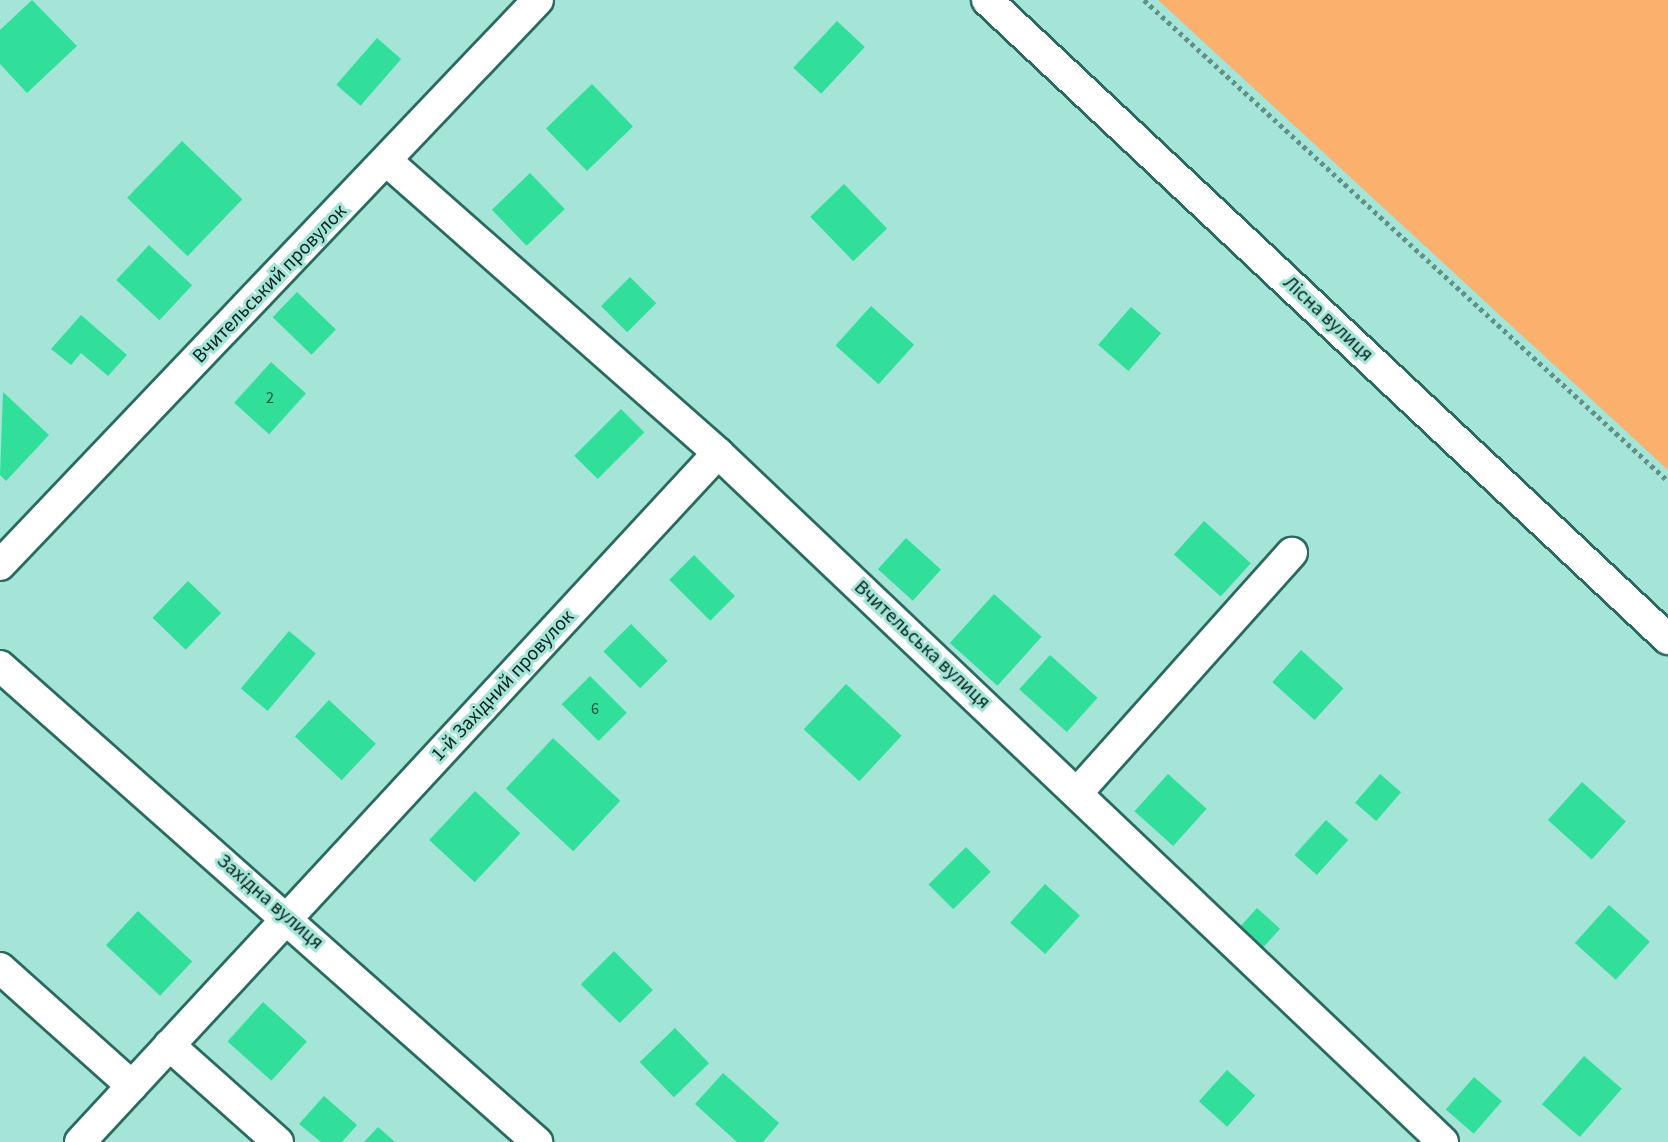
<!DOCTYPE html>
<html>
<head>
<meta charset="utf-8">
<style>
  body { margin:0 }
  #map { position:relative; width:1668px; height:1142px; overflow:hidden; background:#a4e5d8; font-family:"Source Sans 3",sans-serif }
  div>[style] { position:absolute }
  [style*='--x'] { left:calc(var(--x)*1px); top:calc(var(--y)*1px); width:calc(var(--w)*1px); rotate:calc(var(--a)*1deg) }
  .green>* { inset:0; background:#fbb06e }
  .building>* { inset:0; background:#31df9b; transform-origin:0 0 }
  .path>* { height:5px; margin-top:-2.5px; transform-origin:0; background:repeating-linear-gradient(90deg,#609087 0 4px,transparent 0 8px) }
  .roads { filter:drop-shadow(2px 0 #2a6a60) drop-shadow(-2px 0 #2a6a60) drop-shadow(0 2px #2a6a60) drop-shadow(0 -2px #2a6a60) }
  .minor>* { height:30px; margin:-15px; padding:0 15px; transform-origin:15px; border-radius:15px; background:#fff }
  span { translate:-50% -50%; white-space:nowrap; text-align:center; line-height:1.15; -webkit-text-stroke:6px #a4e5d8; paint-order:stroke }
  .number-label { font-size:16px; color:#12513d }
  .number-label span { -webkit-text-stroke-width:0 }
  .street-label { font-size:20px; color:#07221e }
</style>
</head>
<body>
<div id="map">
  <div class="green">
    <i style="clip-path:polygon(1158px 0,1668px 0,1668px 470px)"></i>
  </div>
  <div class="building">
    <i style="clip-path:polygon(32px 0,77px 46px,27px 93px,0 64px,0 30px)"></i>
    <i style="left:837px;top:21px;width:38px;height:64px;rotate:43deg"></i>
    <i style="left:377px;top:38px;width:32px;height:62px;rotate:41deg"></i>
    <i style="left:592px;top:84px;width:59px;height:64px;rotate:46deg"></i>
    <i style="left:182px;top:141px;width:84px;height:79px;rotate:44deg"></i>
    <i style="left:530px;top:173px;width:50px;height:53px;rotate:46deg"></i>
    <i style="left:844px;top:184px;width:62px;height:47px;rotate:46deg"></i>
    <i style="left:149px;top:245px;width:59px;height:48px;rotate:43deg"></i>
    <i style="left:630px;top:277px;width:37px;height:41px;rotate:45deg"></i>
    <i style="left:297px;top:292px;width:54px;height:35px;rotate:44deg"></i>
    <i style="left:871px;top:306px;width:58px;height:53px;rotate:42deg"></i>
    <i style="left:1131px;top:307px;width:40px;height:50px;rotate:41deg"></i>
    <i style="clip-path:polygon(81px 315px,127px 355px,108px 376px,81px 353px,71px 365px,51px 349px)"></i>
    <i style="left:271px;top:362px;width:47px;height:55px;rotate:42deg"></i>
    <i style="clip-path:polygon(3px 392px,49px 435px,6px 481px,0 475px)"></i>
    <i style="left:621px;top:409px;width:33px;height:66px;rotate:45deg"></i>
    <i style="left:1204px;top:521px;width:63px;height:45px;rotate:42deg"></i>
    <i style="left:906px;top:538px;width:47px;height:42px;rotate:42deg"></i>
    <i style="left:694px;top:555px;width:58px;height:35px;rotate:45deg"></i>
    <i style="left:188px;top:581px;width:46px;height:51px;rotate:44deg"></i>
    <i style="left:994px;top:594px;width:64px;height:66px;rotate:42deg"></i>
    <i style="left:631px;top:624px;width:52px;height:39px;rotate:45deg"></i>
    <i style="left:289px;top:631px;width:35px;height:75px;rotate:40deg"></i>
    <i style="left:1301px;top:650px;width:57px;height:43px;rotate:42deg"></i>
    <i style="left:1050px;top:655px;width:64px;height:46px;rotate:42deg"></i>
    <i style="left:590px;top:676px;width:52px;height:40px;rotate:45deg"></i>
    <i style="left:846px;top:684px;width:76px;height:62px;rotate:43deg"></i>
    <i style="left:329px;top:700px;width:64px;height:50px;rotate:43deg"></i>
    <i style="left:553px;top:738px;width:92px;height:69px;rotate:43deg"></i>
    <i style="left:1168px;top:774px;width:52px;height:50px;rotate:42deg"></i>
    <i style="left:1380px;top:774px;width:28px;height:38px;rotate:41deg"></i>
    <i style="left:1582px;top:782px;width:59px;height:51px;rotate:42deg"></i>
    <i style="left:475px;top:791px;width:62px;height:67px;rotate:43deg"></i>
    <i style="left:1326px;top:820px;width:30px;height:47px;rotate:42deg"></i>
    <i style="left:966px;top:847px;width:35px;height:53px;rotate:45deg"></i>
    <i style="left:1045px;top:884px;width:47px;height:52px;rotate:42deg"></i>
    <i style="left:1609px;top:905px;width:55px;height:51px;rotate:42deg"></i>
    <i style="left:1257px;top:908px;width:31px;height:30px;rotate:42deg"></i>
    <i style="left:138px;top:911px;width:74px;height:47px;rotate:43deg"></i>
    <i style="left:614px;top:951px;width:55px;height:47px;rotate:45deg"></i>
    <i style="left:263px;top:1002px;width:59px;height:53px;rotate:42deg"></i>
    <i style="left:675px;top:1028px;width:49px;height:49px;rotate:46deg"></i>
    <i style="left:1584px;top:1056px;width:50px;height:64px;rotate:41deg"></i>
    <i style="left:1227px;top:1070px;width:38px;height:42px;rotate:42deg"></i>
    <i style="clip-path:polygon(723px 1073px,779px 1123px,763px 1142px,737px 1142px,695px 1104px)"></i>
    <i style="left:1474px;top:1077px;width:37px;height:43px;rotate:41deg"></i>
    <i style="clip-path:polygon(324px 1096px,357px 1125px,342px 1142px,321px 1142px,299px 1124px)"></i>
    <i style="clip-path:polygon(378px 1127px,395px 1142px,364px 1142px)"></i>
  </div>
  <div class="path">
    <i style="--x:1144;--y:0;--w:711;--a:42.55"></i>
  </div>
  <div class="roads">
    <div class="minor">
      <i style="--x:987;--y:0;--w:934;--a:43.18"></i>
      <i style="--x:388;--y:162;--w:440;--a:41.4"></i>
      <i style="--x:718;--y:453;--w:1000;--a:43.54"></i>
      <i style="--x:0;--y:565;--w:780;--a:-46.4"></i>
      <i style="--x:0;--y:666;--w:718;--a:41.55"></i>
      <i style="--x:1078;--y:792;--w:321;--a:-48.2"></i>
      <i style="--x:0;--y:968;--w:177;--a:41.8"></i>
      <i style="--x:169;--y:1045;--w:146;--a:41.7"></i>
      <i style="--x:80;--y:1142;--w:939;--a:-47.2"></i>
    </div>
  </div>
  <div class="number-label">
    <span style="left:270px;top:398px">2</span>
    <span style="left:595px;top:709px">6</span>
  </div>
  <div class="street-label">
    <span style="left:270px;top:284px;rotate:-46deg">Вчительський провулок</span>
    <span style="left:1328px;top:319px;rotate:43deg">Лісна вулиця</span>
    <span style="left:922px;top:645px;rotate:43deg">Вчительська вулиця</span>
    <span style="left:503px;top:686px;rotate:-47deg">1-й Західний провулок</span>
    <span style="left:270px;top:902px;rotate:41deg">Західна вулиця</span>
  </div>
</div>
</body>
</html>
